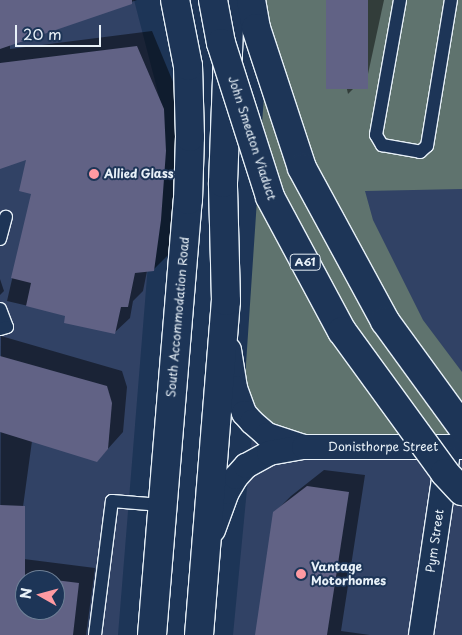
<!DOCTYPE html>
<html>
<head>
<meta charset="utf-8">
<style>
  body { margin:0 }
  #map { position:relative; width:462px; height:635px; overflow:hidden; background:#1d3557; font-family:"Playpen Sans",sans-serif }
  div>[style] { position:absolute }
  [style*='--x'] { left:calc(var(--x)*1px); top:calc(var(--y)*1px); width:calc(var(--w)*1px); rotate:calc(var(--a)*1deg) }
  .built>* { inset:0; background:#314265 }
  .green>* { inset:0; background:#5f736e }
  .shadow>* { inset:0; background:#0007 }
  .building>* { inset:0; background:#616285; transform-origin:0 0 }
  .roads { filter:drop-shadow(1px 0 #e8f1f8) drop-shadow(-1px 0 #e8f1f8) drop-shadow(0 1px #e8f1f8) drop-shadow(0 -1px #e8f1f8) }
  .service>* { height:12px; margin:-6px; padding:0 6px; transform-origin:6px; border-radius:6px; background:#1d3557 }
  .minor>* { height:24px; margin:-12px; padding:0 12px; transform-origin:12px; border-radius:12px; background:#1d3557 }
  .primary>* { height:28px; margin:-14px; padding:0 14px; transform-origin:14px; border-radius:14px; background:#1d3557 }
  .trunk>* { height:28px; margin:-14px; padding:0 14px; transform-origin:14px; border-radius:14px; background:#1d3557 }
  .bridges { filter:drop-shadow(1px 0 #e8f1f8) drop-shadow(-1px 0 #e8f1f8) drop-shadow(0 1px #e8f1f8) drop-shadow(0 -1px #e8f1f8) }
  .trunk-bridge>* { height:28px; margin:-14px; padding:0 14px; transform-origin:14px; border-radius:14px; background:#1d3557 }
  .dots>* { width:14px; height:14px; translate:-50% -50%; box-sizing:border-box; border:2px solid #1d3557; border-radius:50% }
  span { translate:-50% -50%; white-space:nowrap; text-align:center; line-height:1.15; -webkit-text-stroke:4px #1d3557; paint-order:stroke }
  .shield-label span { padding:1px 4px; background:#1d3557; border:1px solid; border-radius:4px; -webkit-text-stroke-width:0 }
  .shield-label { font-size:11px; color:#e8f1f8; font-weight:700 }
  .street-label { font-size:12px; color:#e8f1f8 }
  .poi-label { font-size:12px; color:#e8f1f8; font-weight:700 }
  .left { translate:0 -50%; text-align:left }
  .north { position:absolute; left:15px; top:570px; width:50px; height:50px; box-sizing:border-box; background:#1d3557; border:1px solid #6e8097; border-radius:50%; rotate:277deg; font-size:14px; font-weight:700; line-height:20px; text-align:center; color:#e8f1f8 }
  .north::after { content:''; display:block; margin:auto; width:18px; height:22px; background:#ff9aa2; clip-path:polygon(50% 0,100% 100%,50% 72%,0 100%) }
  .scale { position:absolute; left:15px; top:25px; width:86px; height:22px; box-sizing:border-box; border:2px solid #e8f1f8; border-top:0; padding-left:6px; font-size:15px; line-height:18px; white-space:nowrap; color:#e8f1f8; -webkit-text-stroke:4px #1d3557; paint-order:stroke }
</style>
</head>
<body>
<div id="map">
  <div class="built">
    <i style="clip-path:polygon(evenodd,0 0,134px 0,161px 104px,118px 635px,0 635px,0 0,25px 580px,55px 580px,55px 610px,25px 610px,25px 580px)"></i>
    <i style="clip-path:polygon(462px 0,462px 635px,233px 635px,260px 353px)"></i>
  </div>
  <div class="green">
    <i style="clip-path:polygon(266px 0,462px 0,462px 189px,365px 191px,373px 220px,423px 320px,462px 372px,462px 435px,280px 443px,244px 394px,268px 35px)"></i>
  </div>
  <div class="shadow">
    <i style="clip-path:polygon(0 0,137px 0,10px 45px,10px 49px,152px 31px,178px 94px,180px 135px,168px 255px,153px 270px,147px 271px,143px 291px,133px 301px,130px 318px,114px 333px,67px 315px,7px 301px,32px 193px,28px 158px,0 168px)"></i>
    <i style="clip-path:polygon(328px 0,384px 0,368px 74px,348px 94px)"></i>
    <i style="clip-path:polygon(0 279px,4px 291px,0 295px)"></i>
    <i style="clip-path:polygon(evenodd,1px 336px,122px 371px,127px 387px,123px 432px,97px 461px,32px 441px,16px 558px,95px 568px,86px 635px,0 635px,1px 336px,25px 580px,55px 580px,55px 610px,25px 610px,25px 580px)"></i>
    <i style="clip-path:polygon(324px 470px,365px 475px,341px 631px,370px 635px,257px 635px,274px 513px,291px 496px)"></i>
  </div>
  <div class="building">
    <i style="clip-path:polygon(0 0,132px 0,132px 4px,0 49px)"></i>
    <i style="left:326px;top:0;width:42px;height:89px"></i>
    <i style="clip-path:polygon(137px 46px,164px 109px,166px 151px,161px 220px,154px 271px,135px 273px,128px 307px,121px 307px,115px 334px,64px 323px,65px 316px,26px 306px,31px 283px,11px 278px,31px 194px,19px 191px,26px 160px,0 169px,0 63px)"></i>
    <i style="clip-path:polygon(0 356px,107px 386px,112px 403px,108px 449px,97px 462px,0 432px)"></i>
    <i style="clip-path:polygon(307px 486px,349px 492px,327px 635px,255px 635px,273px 512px)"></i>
    <i style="clip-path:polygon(0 505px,25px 506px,25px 576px,55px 580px,25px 580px,25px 610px,55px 610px,55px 580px,79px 583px,73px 635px,0 635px)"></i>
  </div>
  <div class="roads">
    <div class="service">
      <i style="--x:400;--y:0;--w:137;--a:100.1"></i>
      <i style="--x:376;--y:135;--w:12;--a:59"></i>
      <i style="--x:382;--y:145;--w:39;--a:10"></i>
      <i style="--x:420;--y:152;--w:9;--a:-41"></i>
      <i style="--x:427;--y:146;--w:148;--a:-80.7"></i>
      <i style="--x:0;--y:239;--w:23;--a:-75"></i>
      <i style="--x:0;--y:309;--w:19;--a:69"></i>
      <i style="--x:7;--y:327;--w:7;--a:164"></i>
      <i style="--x:95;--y:635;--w:135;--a:-82.8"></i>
      <i style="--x:112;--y:501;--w:49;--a:4.7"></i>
    </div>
    <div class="minor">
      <i style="--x:229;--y:350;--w:38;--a:81"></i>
      <i style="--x:235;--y:388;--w:27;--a:70"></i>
      <i style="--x:244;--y:413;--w:12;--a:48"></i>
      <i style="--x:252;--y:422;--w:20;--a:41"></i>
      <i style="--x:267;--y:435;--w:35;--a:18"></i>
      <i style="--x:213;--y:530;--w:40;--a:-69.8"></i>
      <i style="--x:227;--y:492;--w:17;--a:-59"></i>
      <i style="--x:236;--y:477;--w:15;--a:-48"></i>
      <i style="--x:246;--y:466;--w:26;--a:-29"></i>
      <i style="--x:269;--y:453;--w:36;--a:-10"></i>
      <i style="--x:304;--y:447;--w:158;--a:0"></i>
      <i style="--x:421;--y:635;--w:179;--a:-81.6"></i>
    </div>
    <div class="primary">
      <i style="--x:152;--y:635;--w:436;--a:-85.3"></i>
      <i style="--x:188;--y:200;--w:63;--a:-88.2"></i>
      <i style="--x:190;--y:137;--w:71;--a:-91.6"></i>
      <i style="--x:188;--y:66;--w:67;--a:-101.1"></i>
      <i style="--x:199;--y:635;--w:335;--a:-85.4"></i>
      <i style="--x:226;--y:301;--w:118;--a:-91.5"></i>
      <i style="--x:223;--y:183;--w:183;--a:-87.8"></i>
    </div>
    <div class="trunk">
      <i style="--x:251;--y:0;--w:28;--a:80"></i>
      <i style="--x:256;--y:28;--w:147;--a:71.8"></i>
      <i style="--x:302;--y:168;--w:174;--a:61.5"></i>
      <i style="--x:385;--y:321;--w:131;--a:54"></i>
    </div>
  </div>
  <div class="bridges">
    <div class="trunk-bridge">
      <i style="--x:213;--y:0;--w:44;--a:79.5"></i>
      <i style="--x:221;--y:43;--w:162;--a:72.3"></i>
      <i style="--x:270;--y:197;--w:152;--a:61.8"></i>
      <i style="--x:342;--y:331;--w:175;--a:54"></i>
      <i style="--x:445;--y:473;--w:25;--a:47"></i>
    </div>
  </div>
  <div class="dots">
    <i style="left:94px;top:174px;background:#ff9aa2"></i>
    <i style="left:301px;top:574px;background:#ff9aa2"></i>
  </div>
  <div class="shield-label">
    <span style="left:305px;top:262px">A61</span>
  </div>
  <div class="street-label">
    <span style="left:252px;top:138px;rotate:72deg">John Smeaton Viaduct</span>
    <span style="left:178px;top:317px;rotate:-85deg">South Accommodation Road</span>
    <span style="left:383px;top:447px">Donisthorpe Street</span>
    <span style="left:435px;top:541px;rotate:-82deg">Pym Street</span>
  </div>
  <div class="poi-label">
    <span class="left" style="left:104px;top:174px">Allied Glass</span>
    <span class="left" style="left:311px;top:574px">Vantage<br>Motorhomes</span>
  </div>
  <div class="north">N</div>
  <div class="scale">20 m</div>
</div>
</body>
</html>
